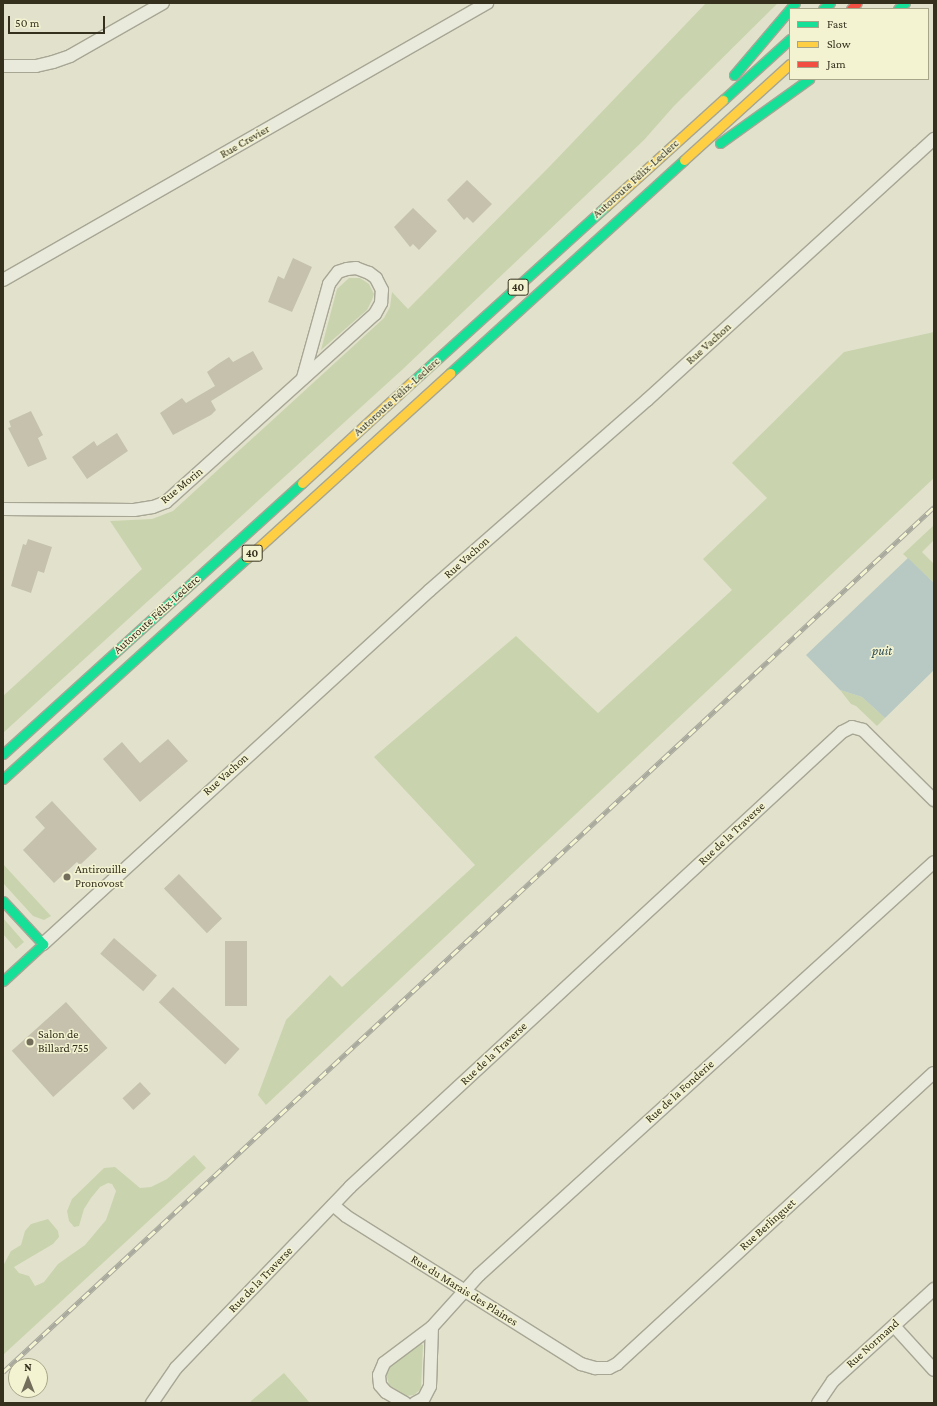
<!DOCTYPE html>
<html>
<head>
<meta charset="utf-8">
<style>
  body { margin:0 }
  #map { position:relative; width:937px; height:1406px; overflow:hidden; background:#e2e2cc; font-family:"Crimson Pro",serif }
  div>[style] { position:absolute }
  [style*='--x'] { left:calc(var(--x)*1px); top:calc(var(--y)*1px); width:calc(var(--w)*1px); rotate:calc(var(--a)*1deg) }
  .green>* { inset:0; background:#c9d4ae }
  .water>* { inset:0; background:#b7c9c2 }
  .building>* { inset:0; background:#c5c1ad; transform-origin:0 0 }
  .roads { filter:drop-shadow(1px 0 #a7a695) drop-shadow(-1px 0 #a7a695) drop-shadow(0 1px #a7a695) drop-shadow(0 -1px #a7a695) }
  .street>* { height:12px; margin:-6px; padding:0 6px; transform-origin:6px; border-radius:6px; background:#eaeadc }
  .fast>* { height:9px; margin:-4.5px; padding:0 4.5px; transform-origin:4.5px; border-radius:4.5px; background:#16e098 }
  .slow>* { height:9px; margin:-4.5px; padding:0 4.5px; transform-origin:4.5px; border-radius:4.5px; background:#ffcf43 }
  .jam>* { height:9px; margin:-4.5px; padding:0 4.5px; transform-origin:4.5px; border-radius:4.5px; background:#f24e42 }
  .rail>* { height:4.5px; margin-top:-2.25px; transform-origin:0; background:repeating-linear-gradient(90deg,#f3f3d1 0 9px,#a9a99d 0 18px); box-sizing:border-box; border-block:1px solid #a9a99d }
  .dots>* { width:11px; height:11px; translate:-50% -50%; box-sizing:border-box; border:2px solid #f3f3d1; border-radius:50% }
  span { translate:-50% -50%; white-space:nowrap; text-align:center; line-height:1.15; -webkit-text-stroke:3px #f3f3d1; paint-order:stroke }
  .shield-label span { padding:1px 3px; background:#f3f3d1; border:1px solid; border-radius:3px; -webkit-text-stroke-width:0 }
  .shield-label { font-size:11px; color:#35301e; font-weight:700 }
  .street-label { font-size:12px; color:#35301e }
  .poi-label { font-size:12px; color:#35301e }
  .left { translate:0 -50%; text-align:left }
  .water-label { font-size:13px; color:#2d4b54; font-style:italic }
  .frame { position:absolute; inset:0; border:4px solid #35301e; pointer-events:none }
  .legend { position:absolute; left:789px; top:8px; width:140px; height:72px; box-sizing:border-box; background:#f3f3d1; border:1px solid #a7a589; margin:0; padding:5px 7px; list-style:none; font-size:12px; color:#35301e }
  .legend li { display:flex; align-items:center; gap:8px; height:20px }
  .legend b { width:20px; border:1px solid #a7a589 }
  .north { position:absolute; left:8px; top:1358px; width:40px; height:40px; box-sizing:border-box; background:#f3f3d1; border:1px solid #a7a589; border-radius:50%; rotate:0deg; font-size:11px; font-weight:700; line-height:16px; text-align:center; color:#35301e }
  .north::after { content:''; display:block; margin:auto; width:14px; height:18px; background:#726e5b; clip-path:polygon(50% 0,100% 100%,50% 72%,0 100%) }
  .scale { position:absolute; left:8px; top:16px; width:97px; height:18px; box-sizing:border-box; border:2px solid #35301e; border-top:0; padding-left:5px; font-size:12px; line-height:14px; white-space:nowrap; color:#35301e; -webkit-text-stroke:3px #f3f3d1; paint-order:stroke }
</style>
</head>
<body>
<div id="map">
  <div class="green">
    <i style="clip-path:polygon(706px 3px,778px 3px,674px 106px,644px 140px,403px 369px,3px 733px,3px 696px,142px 569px,110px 521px,152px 519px,173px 511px,384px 318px,390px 307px,392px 292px,408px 309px,550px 166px)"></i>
    <i style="clip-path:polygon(349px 278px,360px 278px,369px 284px,374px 294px,372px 300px,367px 310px,321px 350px,337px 289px)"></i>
    <i style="clip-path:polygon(934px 332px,934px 478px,266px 1105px,258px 1095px,286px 1020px,330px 975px,342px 987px,475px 865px,374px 757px,516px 636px,598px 713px,732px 590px,703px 559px,767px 498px,732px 463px,844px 352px)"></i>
    <i style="clip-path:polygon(934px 525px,934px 540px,922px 552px,934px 564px,934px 583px,903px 554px)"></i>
    <i style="clip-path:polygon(840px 690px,862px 697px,885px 718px,877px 726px,856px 706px,851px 704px)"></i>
    <i style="clip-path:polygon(3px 864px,51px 916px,44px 920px,33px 916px,3px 883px)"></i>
    <i style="clip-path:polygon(3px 918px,24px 942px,16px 949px,3px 934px)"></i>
    <i style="clip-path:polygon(194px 1155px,206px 1168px,3px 1355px,3px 1266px,11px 1251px,21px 1245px,25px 1231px,31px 1224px,48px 1219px,58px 1231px,59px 1237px,53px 1244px,14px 1267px,19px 1273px,29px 1276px,35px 1286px,44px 1282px,58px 1264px,85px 1245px,106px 1220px,116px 1191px,112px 1184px,108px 1183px,100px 1187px,91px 1198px,84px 1209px,79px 1226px,74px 1227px,69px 1221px,67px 1211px,72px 1199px,104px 1168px,115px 1167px,140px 1188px,151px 1187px,167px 1179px)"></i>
    <i style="clip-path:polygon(419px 1343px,423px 1345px,421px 1389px,414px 1395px,406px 1396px,389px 1385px,386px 1373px,388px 1368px)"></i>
    <i style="clip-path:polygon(284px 1373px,310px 1403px,250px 1403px,251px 1401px)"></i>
  </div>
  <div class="water">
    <i style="clip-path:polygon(908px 558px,934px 583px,934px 670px,885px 718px,862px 697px,840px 690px,806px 655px)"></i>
  </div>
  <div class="building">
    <i style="clip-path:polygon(467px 180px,492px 204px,473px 223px,467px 217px,464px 220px,447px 200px)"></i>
    <i style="clip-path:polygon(413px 208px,437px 231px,419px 250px,413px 244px,410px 247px,394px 227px)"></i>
    <i style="clip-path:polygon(293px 258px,312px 267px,292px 312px,268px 302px,278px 276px,284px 279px)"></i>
    <i style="clip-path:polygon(253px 351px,263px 369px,211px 401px,216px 410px,211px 415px,173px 435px,160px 413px,182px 398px,186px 403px,215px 386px,207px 372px,218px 364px,229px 357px,233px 362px)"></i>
    <i style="clip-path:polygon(31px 411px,43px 435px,38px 438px,47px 459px,28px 467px,8px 428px,11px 427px,9px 421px)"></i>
    <i style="clip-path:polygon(117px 433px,128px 451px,87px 479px,72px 457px,94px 441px,97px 446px)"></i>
    <i style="clip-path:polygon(28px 539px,52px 547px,44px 573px,38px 571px,31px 593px,11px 586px,23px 544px,26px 545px)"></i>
    <i style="clip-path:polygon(168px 739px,188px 761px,140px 802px,103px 759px,122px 742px,140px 763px)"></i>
    <i style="clip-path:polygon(52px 801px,97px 849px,80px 865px,77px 862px,54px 883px,23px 850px,45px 828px,35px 817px)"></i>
    <i style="left:179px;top:874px;width:62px;height:21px;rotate:46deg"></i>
    <i style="left:114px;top:938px;width:57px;height:21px;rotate:41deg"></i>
    <i style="left:225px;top:941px;width:22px;height:65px"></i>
    <i style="left:173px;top:987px;width:91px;height:21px;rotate:43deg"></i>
    <i style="left:66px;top:1002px;width:62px;height:73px;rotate:48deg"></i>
    <i style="left:140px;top:1082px;width:16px;height:24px;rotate:47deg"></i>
  </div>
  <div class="roads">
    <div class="street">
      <i style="--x:3;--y:66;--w:33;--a:0"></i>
      <i style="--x:36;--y:66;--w:17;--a:-13"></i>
      <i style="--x:53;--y:62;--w:18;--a:-19"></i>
      <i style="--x:70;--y:56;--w:107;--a:-29.7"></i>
      <i style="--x:3;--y:280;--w:558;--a:-29.78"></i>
      <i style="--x:3;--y:509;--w:131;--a:0.4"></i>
      <i style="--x:134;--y:510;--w:19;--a:-9"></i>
      <i style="--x:153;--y:507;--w:14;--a:-21"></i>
      <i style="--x:166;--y:502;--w:281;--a:-42"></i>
      <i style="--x:375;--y:314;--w:13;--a:-61"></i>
      <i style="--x:381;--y:303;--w:13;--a:-86"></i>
      <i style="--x:382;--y:290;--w:13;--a:-117"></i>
      <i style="--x:376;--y:278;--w:9;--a:-144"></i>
      <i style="--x:369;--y:273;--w:14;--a:-159"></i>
      <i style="--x:356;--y:268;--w:9;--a:174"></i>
      <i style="--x:347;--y:269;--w:9;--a:162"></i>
      <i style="--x:338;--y:272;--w:15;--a:127"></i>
      <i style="--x:329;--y:284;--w:98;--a:105.5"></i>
      <i style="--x:43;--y:944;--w:524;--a:-42.45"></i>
      <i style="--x:430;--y:590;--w:288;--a:-41.2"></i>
      <i style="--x:647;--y:400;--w:388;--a:-42.3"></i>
      <i style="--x:333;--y:1205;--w:17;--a:40"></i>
      <i style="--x:346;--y:1216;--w:278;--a:32.2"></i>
      <i style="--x:581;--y:1364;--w:15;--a:16"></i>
      <i style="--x:595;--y:1368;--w:14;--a:0"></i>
      <i style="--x:609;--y:1368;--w:9;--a:-27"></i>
      <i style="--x:617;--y:1364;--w:430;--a:-42.6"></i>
      <i style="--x:894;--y:1326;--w:59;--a:47.7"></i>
      <i style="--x:152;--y:1403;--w:42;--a:-55.6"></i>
      <i style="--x:176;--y:1368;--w:251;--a:-46.1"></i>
      <i style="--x:350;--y:1187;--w:670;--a:-42.76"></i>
      <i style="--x:842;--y:732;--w:11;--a:-27"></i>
      <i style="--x:852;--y:727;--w:11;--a:15"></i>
      <i style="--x:863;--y:730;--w:100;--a:44.6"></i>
      <i style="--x:405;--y:1403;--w:22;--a:-150"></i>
      <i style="--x:386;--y:1392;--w:9;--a:-131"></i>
      <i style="--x:380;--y:1385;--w:10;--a:-96"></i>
      <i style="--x:379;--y:1375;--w:13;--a:-67"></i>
      <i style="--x:384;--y:1363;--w:60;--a:-36.9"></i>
      <i style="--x:432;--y:1327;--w:70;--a:-47.9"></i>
      <i style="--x:479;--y:1275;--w:614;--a:-42.23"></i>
      <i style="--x:415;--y:1403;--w:10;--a:-29"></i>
      <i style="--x:424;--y:1398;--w:13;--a:-63"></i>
      <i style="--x:430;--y:1386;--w:59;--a:-88.1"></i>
      <i style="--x:818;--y:1403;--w:27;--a:-56"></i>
      <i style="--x:833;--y:1381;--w:137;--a:-42.3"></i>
    </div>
    <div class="fast">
      <i style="--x:823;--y:9;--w:9;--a:-41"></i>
      <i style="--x:898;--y:9;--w:9;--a:-41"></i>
      <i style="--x:734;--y:75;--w:94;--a:-49.7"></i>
      <i style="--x:723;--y:100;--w:91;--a:-42.3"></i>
      <i style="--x:720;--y:143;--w:110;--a:-35.7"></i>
      <i style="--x:450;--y:373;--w:316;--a:-42.3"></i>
      <i style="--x:412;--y:382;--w:262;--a:-42.2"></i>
      <i style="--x:3;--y:754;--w:404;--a:-42.2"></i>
      <i style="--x:3;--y:779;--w:329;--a:-42.2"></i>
      <i style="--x:3;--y:901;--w:59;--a:47.1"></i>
      <i style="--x:43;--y:944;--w:54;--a:137.2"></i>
    </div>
    <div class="slow">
      <i style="--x:684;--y:160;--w:143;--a:-42.2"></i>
      <i style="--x:606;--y:206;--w:158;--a:-42.2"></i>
      <i style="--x:302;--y:483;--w:149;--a:-42.6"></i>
      <i style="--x:247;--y:558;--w:275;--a:-42.3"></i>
    </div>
    <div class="jam">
      <i style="--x:851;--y:9;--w:8;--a:-45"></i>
    </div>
  </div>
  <div class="rail">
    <i style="--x:3;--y:1372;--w:1271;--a:-42.9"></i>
  </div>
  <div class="dots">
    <i style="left:67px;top:877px;background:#726e5b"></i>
    <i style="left:30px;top:1042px;background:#726e5b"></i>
  </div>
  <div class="shield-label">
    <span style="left:518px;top:287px">40</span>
    <span style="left:252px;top:553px">40</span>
  </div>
  <div class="street-label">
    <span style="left:245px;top:142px;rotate:-30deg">Rue Crevier</span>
    <span style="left:636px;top:179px;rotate:-42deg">Autoroute Félix-Leclerc</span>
    <span style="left:709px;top:344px;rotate:-42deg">Rue Vachon</span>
    <span style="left:397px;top:397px;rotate:-42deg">Autoroute Félix-Leclerc</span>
    <span style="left:182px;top:486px;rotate:-39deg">Rue Morin</span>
    <span style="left:467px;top:558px;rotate:-42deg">Rue Vachon</span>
    <span style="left:157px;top:615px;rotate:-42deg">Autoroute Félix-Leclerc</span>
    <span style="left:226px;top:775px;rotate:-42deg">Rue Vachon</span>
    <span style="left:732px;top:834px;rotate:-43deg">Rue de la Traverse</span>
    <span style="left:494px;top:1054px;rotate:-43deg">Rue de la Traverse</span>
    <span style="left:680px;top:1092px;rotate:-42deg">Rue de la Fonderie</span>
    <span style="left:768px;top:1225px;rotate:-42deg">Rue Berlinguet</span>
    <span style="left:261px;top:1280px;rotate:-46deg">Rue de la Traverse</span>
    <span style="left:464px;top:1291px;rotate:32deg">Rue du Marais des Plaines</span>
    <span style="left:873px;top:1344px;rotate:-42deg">Rue Normand</span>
  </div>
  <div class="poi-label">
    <span class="left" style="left:75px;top:877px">Antirouille<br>Pronovost</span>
    <span class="left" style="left:38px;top:1042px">Salon de<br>Billard 755</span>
  </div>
  <div class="water-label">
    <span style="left:882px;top:651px">puit</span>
  </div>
  <div class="frame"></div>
  <ul class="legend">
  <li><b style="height:5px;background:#16e098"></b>Fast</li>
  <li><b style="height:5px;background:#ffcf43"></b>Slow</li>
  <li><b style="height:5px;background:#f24e42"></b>Jam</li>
  </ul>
  <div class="north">N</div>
  <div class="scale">50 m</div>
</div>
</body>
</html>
